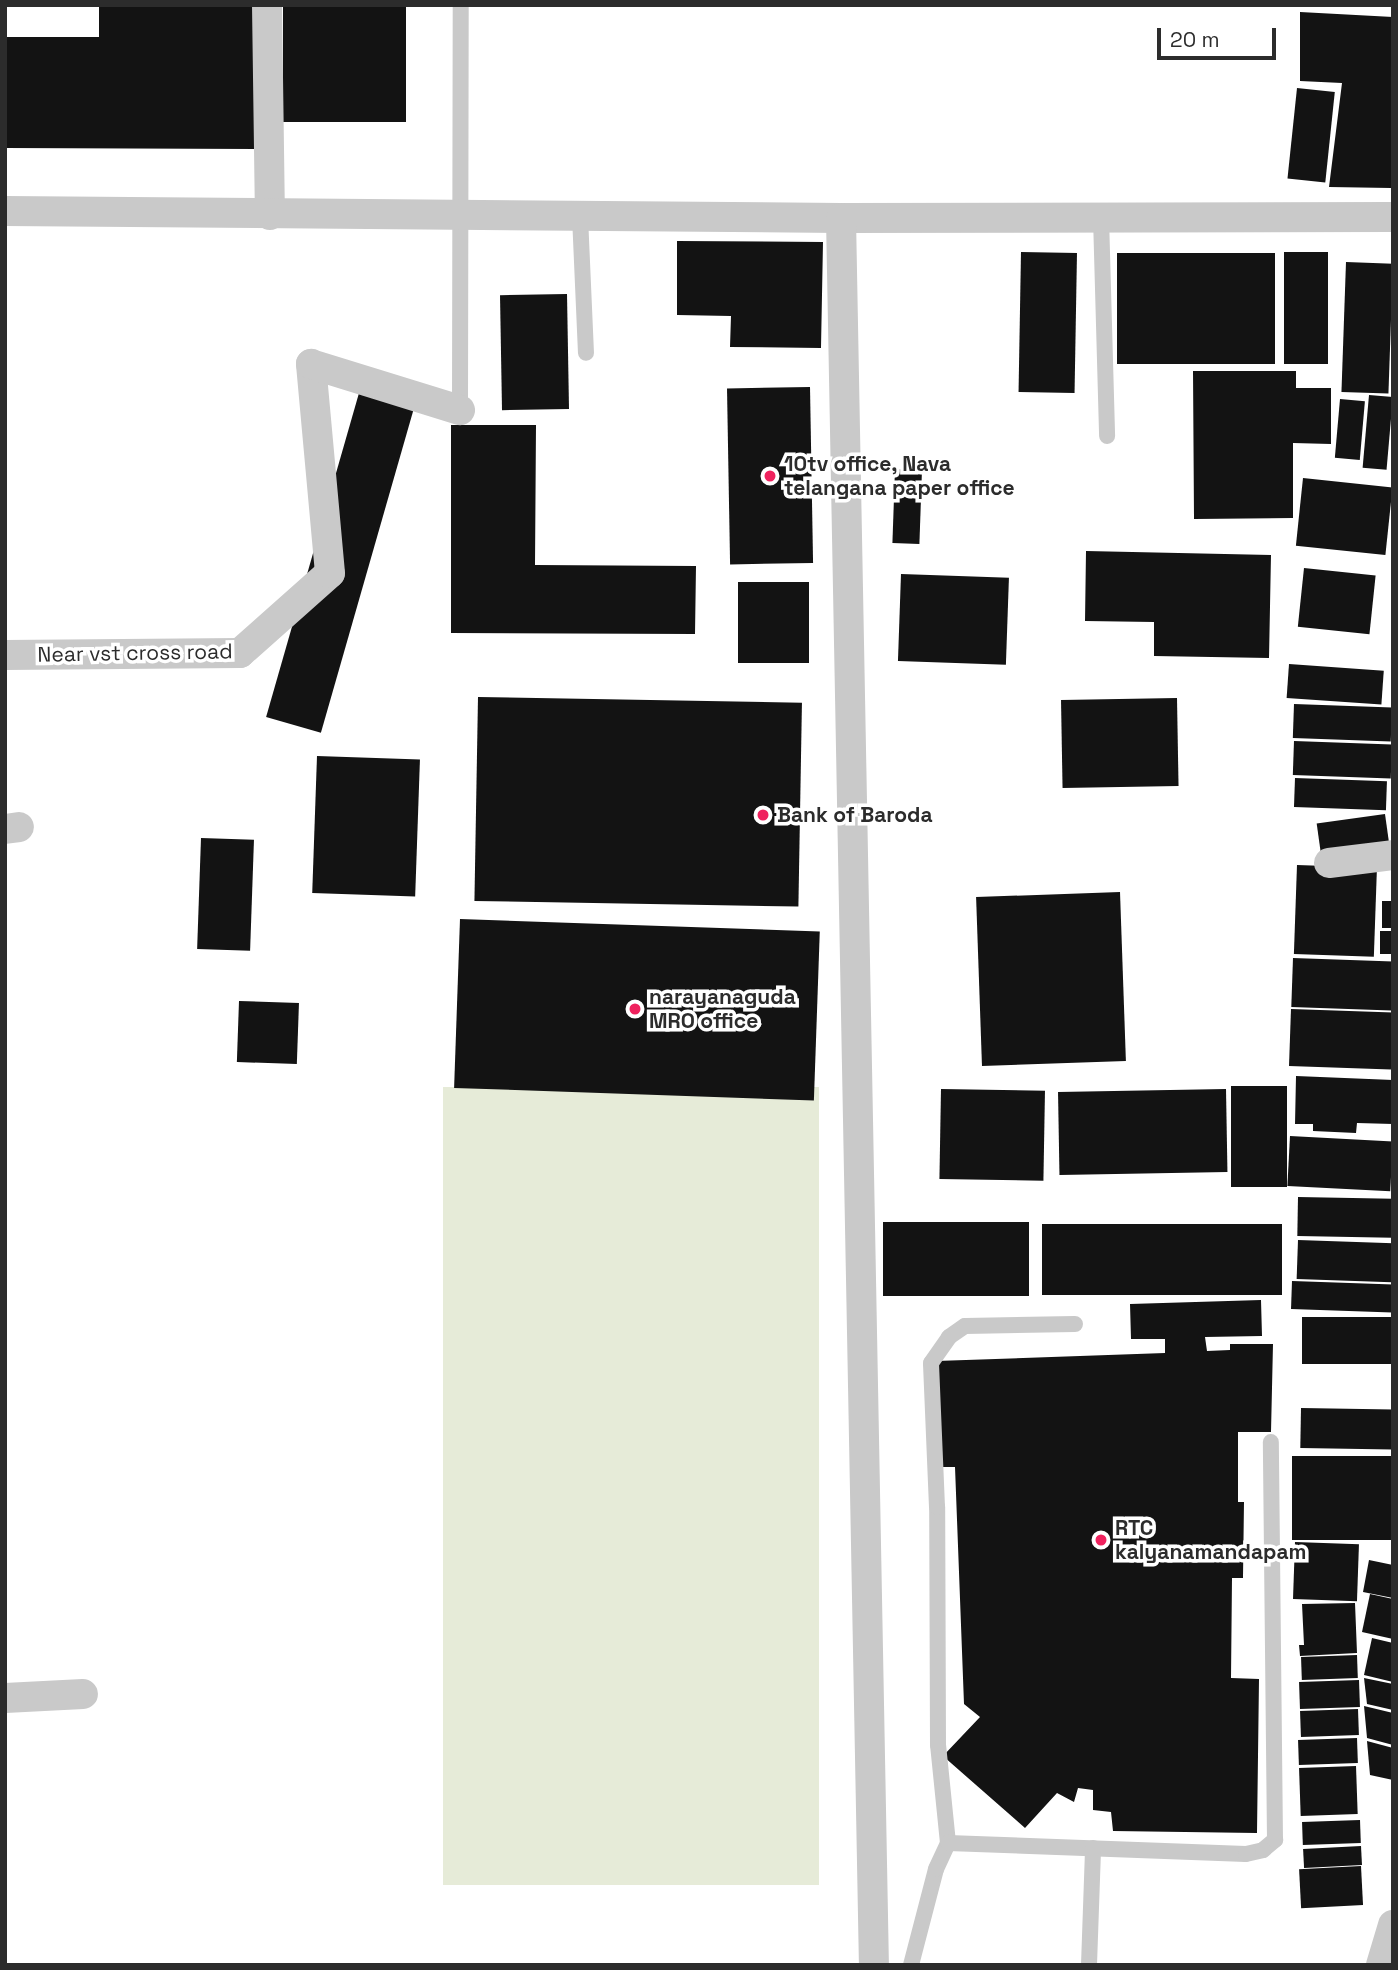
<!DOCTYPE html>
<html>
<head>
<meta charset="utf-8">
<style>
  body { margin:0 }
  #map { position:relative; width:1398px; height:1970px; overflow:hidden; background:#fff; font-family:"Space Grotesk",sans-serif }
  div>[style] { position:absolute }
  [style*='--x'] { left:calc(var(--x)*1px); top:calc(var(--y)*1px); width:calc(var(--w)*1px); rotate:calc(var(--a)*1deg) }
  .green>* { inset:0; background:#e6ebd8; transform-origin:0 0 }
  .building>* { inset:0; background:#131313; transform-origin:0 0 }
  .lane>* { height:16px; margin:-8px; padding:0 8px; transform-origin:8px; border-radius:8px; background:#c9c9c9 }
  .street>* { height:30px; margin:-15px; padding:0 15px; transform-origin:15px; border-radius:15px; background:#c9c9c9 }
  .dots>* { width:19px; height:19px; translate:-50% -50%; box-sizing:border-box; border:4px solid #fff; border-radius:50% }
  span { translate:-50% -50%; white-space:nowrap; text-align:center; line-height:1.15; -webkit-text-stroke:7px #fff; paint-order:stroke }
  .poi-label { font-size:21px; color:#2c2c2c; font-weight:700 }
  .left { translate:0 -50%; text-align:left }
  .street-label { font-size:21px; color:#2c2c2c }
  .frame { position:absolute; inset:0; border:7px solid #2c2c2c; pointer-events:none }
  .scale { position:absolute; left:1157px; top:28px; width:119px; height:32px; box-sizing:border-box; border:4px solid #2c2c2c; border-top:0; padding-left:9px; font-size:21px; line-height:24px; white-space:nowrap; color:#2c2c2c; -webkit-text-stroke:5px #fff; paint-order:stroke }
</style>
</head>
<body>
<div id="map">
  <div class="green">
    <i style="left:443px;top:1087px;width:376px;height:798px"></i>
  </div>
  <div class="building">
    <i style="clip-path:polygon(99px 5px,263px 5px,263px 149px,5px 148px,5px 37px,99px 37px)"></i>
    <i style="left:283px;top:5px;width:123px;height:117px"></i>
    <i style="clip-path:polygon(1300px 12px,1393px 17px,1391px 188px,1329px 187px,1342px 83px,1300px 81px)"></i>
    <i style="left:1297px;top:88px;width:38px;height:91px;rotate:6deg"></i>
    <i style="clip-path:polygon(677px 241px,823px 242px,821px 348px,730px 347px,731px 316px,677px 315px)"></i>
    <i style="left:1021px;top:252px;width:56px;height:140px;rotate:1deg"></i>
    <i style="left:1284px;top:252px;width:44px;height:112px"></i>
    <i style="left:1117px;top:253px;width:158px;height:111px"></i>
    <i style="left:1346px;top:262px;width:47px;height:130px;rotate:2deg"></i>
    <i style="left:567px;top:294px;width:115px;height:67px;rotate:89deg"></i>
    <i style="clip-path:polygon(1193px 371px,1296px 371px,1296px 388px,1331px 388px,1331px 444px,1293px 443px,1293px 518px,1194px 519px)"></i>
    <i style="left:810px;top:387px;width:176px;height:83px;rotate:89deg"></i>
    <i style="left:359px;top:393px;width:57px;height:337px;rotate:16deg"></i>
    <i style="left:1369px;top:395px;width:24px;height:73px;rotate:5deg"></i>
    <i style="left:1340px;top:399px;width:25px;height:59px;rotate:5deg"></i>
    <i style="clip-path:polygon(451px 425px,536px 425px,535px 565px,696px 566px,695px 634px,451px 633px)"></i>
    <i style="left:895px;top:469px;width:27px;height:74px;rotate:2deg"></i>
    <i style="left:1303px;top:478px;width:90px;height:68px;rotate:6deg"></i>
    <i style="clip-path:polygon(1086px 551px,1271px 555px,1269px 658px,1154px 656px,1154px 622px,1085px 621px)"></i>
    <i style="left:1304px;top:568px;width:72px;height:59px;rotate:6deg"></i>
    <i style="left:901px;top:574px;width:108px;height:87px;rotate:2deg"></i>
    <i style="left:738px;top:582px;width:71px;height:81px"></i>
    <i style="left:1289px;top:664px;width:95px;height:34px;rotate:4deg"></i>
    <i style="left:478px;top:697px;width:324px;height:204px;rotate:1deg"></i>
    <i style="left:1177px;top:698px;width:88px;height:116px;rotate:89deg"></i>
    <i style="left:1294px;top:704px;width:98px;height:34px;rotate:2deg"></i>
    <i style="left:1294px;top:741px;width:98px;height:34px;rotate:2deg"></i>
    <i style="left:317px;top:756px;width:103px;height:137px;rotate:2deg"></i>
    <i style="left:1295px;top:778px;width:92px;height:29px;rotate:2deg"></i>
    <i style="left:1385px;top:814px;width:34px;height:69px;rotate:82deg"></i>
    <i style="left:201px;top:838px;width:53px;height:111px;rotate:2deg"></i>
    <i style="left:1297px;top:865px;width:80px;height:89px;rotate:2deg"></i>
    <i style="left:1120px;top:892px;width:169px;height:144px;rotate:88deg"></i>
    <i style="left:1393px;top:901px;width:27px;height:11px;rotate:90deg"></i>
    <i style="left:460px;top:919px;width:360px;height:169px;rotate:2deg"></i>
    <i style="left:1380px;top:931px;width:13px;height:23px"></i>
    <i style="left:1293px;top:958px;width:100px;height:49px;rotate:2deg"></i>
    <i style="left:239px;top:1001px;width:60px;height:61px;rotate:2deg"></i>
    <i style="left:1291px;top:1009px;width:102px;height:57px;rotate:2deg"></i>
    <i style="clip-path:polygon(1296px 1076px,1393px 1080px,1393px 1124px,1357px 1123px,1356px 1133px,1313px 1131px,1313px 1124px,1295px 1124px)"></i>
    <i style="left:1231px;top:1086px;width:56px;height:101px"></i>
    <i style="left:941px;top:1089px;width:104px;height:90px;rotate:1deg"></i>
    <i style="left:1226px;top:1089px;width:83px;height:168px;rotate:89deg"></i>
    <i style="left:1290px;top:1136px;width:103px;height:50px;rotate:3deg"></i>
    <i style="left:1298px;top:1197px;width:95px;height:39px;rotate:1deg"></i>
    <i style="left:1029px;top:1222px;width:74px;height:146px;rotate:90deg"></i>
    <i style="left:1042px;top:1224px;width:240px;height:71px"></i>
    <i style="left:1298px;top:1240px;width:95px;height:39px;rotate:2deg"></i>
    <i style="left:1292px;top:1281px;width:101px;height:28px;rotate:2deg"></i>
    <i style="clip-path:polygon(1261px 1300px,1262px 1336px,1205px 1337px,1207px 1351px,1230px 1350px,1230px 1344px,1273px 1344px,1271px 1432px,1238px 1432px,1238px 1502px,1244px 1502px,1243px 1578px,1232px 1578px,1231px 1678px,1259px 1679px,1257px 1833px,1113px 1831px,1111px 1812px,1093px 1810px,1093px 1790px,1078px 1788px,1074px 1802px,1057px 1793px,1025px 1828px,943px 1756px,980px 1717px,964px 1704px,955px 1467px,941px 1467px,936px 1361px,1165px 1353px,1165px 1339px,1131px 1339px,1130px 1304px)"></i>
    <i style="left:1393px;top:1317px;width:47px;height:91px;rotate:90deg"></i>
    <i style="left:1301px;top:1408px;width:92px;height:40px;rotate:1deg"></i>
    <i style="left:1292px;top:1456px;width:101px;height:84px"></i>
    <i style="left:1295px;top:1542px;width:64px;height:57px;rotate:2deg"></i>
    <i style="clip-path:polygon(1369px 1560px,1393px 1565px,1393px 1598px,1363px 1592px)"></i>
    <i style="clip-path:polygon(1370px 1594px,1393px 1599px,1393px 1639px,1362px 1632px)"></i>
    <i style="clip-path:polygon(1355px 1603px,1357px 1653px,1300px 1656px,1299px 1645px,1304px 1645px,1302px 1604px)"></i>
    <i style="clip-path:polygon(1372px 1638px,1393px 1643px,1393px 1682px,1364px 1675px)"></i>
    <i style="left:1357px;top:1655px;width:23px;height:56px;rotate:88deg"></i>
    <i style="clip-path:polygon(1364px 1678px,1393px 1684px,1393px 1710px,1367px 1704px)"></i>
    <i style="left:1359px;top:1680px;width:27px;height:60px;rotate:88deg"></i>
    <i style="clip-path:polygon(1364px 1706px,1393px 1713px,1393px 1745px,1367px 1738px)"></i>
    <i style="left:1358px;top:1709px;width:26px;height:58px;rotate:88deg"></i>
    <i style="left:1357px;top:1738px;width:25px;height:59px;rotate:88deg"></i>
    <i style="clip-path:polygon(1367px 1741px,1393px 1748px,1393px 1780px,1370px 1775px)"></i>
    <i style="left:1356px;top:1766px;width:48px;height:57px;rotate:88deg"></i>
    <i style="left:1360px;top:1820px;width:23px;height:58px;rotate:88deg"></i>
    <i style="left:1361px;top:1846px;width:19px;height:58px;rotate:87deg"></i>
    <i style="left:1361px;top:1866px;width:39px;height:62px;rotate:87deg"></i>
  </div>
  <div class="lane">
    <i style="--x:580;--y:216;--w:137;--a:87.5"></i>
    <i style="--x:1101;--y:217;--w:219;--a:88.4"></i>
    <i style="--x:460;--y:410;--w:403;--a:-89.9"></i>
    <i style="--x:948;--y:1843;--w:99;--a:-95.8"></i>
    <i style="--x:938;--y:1745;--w:238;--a:-90.2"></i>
    <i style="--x:937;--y:1507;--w:144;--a:-92.4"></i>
    <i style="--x:931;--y:1363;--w:32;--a:-55"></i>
    <i style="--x:949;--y:1337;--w:19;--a:-35"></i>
    <i style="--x:965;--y:1326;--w:110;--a:-1"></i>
    <i style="--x:911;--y:1965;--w:99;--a:-75.4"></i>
    <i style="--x:936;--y:1869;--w:29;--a:-65"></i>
    <i style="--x:948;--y:1843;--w:298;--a:2.1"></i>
    <i style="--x:1246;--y:1854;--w:17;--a:-13"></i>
    <i style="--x:1263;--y:1850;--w:16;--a:-40"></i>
    <i style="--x:1275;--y:1840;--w:398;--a:-90.6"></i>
    <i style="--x:1089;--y:1965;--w:117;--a:-88"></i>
  </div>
  <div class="street">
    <i style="--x:267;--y:5;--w:210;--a:89.2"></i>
    <i style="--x:5;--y:211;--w:836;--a:0.48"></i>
    <i style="--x:841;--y:218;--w:552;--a:-0.1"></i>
    <i style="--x:841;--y:218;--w:1747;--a:88.92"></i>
    <i style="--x:5;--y:655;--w:235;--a:-0.5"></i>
    <i style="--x:240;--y:653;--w:120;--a:-41.6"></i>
    <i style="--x:330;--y:573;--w:210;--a:-95.2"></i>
    <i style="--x:311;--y:364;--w:156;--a:17.2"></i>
    <i style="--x:5;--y:829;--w:14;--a:-8"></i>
    <i style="--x:1329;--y:863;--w:64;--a:-7.1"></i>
    <i style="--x:5;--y:1698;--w:78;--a:-2.9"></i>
    <i style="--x:1381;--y:1965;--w:42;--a:-73.3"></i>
  </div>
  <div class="dots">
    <i style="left:770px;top:476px;background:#ef225e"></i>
    <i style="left:763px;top:815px;background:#ef225e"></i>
    <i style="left:635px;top:1009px;background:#ef225e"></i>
    <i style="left:1101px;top:1540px;background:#ef225e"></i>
  </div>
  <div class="poi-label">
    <span class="left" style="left:784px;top:476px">10tv office, Nava<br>telangana paper office</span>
    <span class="left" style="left:777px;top:815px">Bank of Baroda</span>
    <span class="left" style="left:649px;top:1009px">narayanaguda<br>MRO office</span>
    <span class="left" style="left:1115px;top:1540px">RTC<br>kalyanamandapam</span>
  </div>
  <div class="street-label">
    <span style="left:135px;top:653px;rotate:-1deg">Near vst cross road</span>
  </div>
  <div class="frame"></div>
  <div class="scale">20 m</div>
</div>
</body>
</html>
